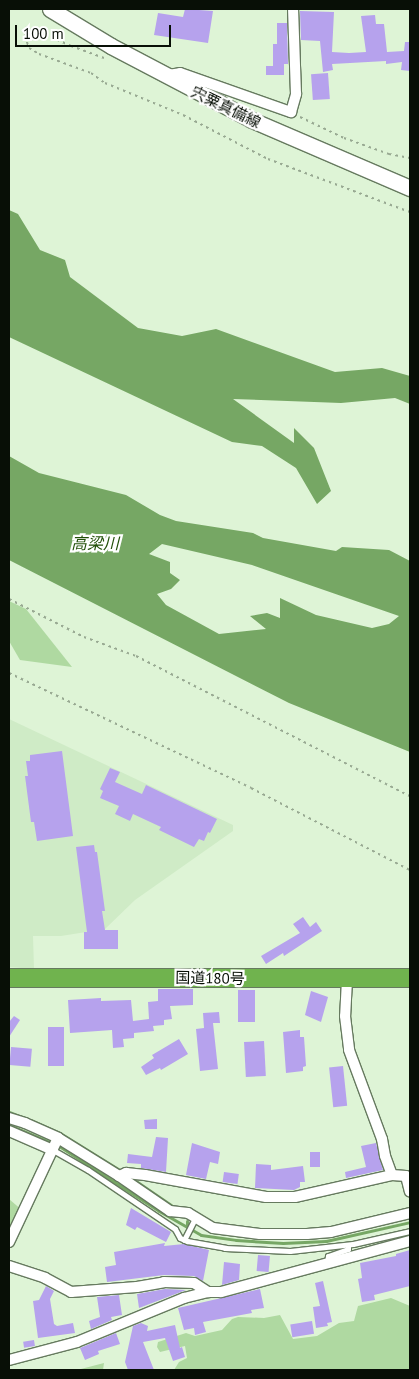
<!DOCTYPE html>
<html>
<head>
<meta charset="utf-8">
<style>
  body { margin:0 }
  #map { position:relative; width:419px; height:1379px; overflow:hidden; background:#def4d6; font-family:"PT Sans","Noto Sans JP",sans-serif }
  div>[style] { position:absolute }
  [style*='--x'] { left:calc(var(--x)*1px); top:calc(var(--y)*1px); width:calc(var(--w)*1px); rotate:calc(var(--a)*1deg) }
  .built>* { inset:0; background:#cfebc6 }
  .green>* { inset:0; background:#afd9a1 }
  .water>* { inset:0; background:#76a764 }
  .stream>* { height:3px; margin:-1.5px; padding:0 1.5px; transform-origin:1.5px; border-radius:1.5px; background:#76a764 }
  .building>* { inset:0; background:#b6a2ed; transform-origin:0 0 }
  .path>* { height:2px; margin-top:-1px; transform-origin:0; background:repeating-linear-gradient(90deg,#98a992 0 2.5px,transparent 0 6.5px) }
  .roads { filter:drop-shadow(1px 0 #667a5f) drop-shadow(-1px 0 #667a5f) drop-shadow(0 1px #667a5f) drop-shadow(0 -1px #667a5f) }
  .service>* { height:5px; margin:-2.5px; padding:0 2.5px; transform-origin:2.5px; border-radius:2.5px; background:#fff }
  .minor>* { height:10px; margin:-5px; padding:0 5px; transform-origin:5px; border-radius:5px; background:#fff }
  .secondary>* { height:15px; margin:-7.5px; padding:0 7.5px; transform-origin:7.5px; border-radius:7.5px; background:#fff }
  .trunk>* { height:18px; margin:-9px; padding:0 9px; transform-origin:9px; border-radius:9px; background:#70b34e }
  span { translate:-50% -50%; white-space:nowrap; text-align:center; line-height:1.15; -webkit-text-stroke:4.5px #fff; paint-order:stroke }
  .street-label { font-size:15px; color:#080f06 }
  .water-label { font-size:16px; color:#225009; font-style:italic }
  .frame { position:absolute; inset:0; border:10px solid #080f06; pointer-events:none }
  .scale { position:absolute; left:15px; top:25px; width:156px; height:22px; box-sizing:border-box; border:2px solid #080f06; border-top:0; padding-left:6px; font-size:15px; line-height:18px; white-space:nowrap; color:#080f06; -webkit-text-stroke:4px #fff; paint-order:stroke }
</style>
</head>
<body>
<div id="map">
  <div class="built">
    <i style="clip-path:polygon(9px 719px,233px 825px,233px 831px,135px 900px,105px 929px,61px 936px,33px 936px,34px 969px,9px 967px)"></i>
  </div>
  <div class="green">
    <i style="clip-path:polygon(9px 601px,26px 609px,72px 667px,20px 660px,9px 641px)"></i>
    <i style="clip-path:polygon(9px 1199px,23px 1211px,9px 1237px)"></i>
    <i style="clip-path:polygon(391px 1298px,410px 1306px,410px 1370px,174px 1370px,179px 1362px,187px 1358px,185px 1346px,160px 1352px,157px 1347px,158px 1342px,186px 1333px,195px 1336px,222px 1330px,232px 1319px,238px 1317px,264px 1318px,280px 1315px,293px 1339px,317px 1336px,339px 1323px,354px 1321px,358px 1306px)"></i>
    <i style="clip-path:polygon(104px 1363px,103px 1370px,76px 1370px,77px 1370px)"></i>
  </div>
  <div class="water">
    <i style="clip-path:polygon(9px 210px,18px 214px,40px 250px,65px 260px,70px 277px,138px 328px,182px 336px,216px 329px,335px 372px,382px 368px,410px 376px,410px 404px,395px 398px,341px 403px,233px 399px,294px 443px,294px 428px,314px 448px,331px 491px,317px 504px,296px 468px,262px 446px,232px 442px,9px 337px)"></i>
    <i style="clip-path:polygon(evenodd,9px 456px,39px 473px,126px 495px,160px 515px,176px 521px,253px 533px,263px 538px,336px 551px,342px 547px,389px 550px,410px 561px,410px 752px,289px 703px,9px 560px,9px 456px,162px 544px,252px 565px,399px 616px,389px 624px,372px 628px,316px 615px,280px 598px,280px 618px,267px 613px,250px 616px,266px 629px,219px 634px,166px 605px,157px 594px,171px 589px,180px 580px,170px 573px,170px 562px,149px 554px,162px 544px)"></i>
  </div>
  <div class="stream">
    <i style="--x:9;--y:1112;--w:17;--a:21"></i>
    <i style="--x:31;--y:1120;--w:32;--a:24"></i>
    <i style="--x:60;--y:1133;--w:74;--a:31.8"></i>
    <i style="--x:9;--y:1125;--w:54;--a:22.8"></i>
    <i style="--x:59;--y:1146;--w:119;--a:33"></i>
    <i style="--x:159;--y:1211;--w:48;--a:29.7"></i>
    <i style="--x:201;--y:1235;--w:35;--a:8"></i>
    <i style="--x:236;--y:1240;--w:47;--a:3.7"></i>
    <i style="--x:283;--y:1243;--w:43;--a:-2.7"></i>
    <i style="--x:326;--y:1241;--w:86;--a:-12.7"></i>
    <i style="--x:130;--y:1177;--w:50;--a:34.3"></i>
    <i style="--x:187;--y:1227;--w:6;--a:-90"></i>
  </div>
  <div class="building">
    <i style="clip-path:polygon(185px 9px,213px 11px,208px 43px,154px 35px,158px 13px,183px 17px)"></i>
    <i style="clip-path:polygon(300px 11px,334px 12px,332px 52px,349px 53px,366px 52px,361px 16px,375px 15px,376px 24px,384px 24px,387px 52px,404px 51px,405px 42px,410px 42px,410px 71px,401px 70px,402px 62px,386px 64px,386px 61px,332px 64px,333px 70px,323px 72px,320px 41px,301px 40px)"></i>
    <i style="clip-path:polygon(277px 23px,287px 23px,288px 64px,284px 64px,284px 75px,266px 75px,266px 66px,273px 66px,273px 44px,277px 44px)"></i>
    <i style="left:328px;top:73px;width:26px;height:17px;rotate:86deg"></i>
    <i style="clip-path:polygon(62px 751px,73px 836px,37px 841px,34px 822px,31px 822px,25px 776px,28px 776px,26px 761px,30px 761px,30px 755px)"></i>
    <i style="clip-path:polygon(110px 768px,120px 772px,115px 782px,142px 794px,146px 785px,217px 819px,210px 833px,208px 832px,204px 841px,199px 839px,194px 847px,159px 830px,161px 827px,133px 814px,130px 821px,115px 814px,119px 806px,100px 798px,103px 791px,100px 789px)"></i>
    <i style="clip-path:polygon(94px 845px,95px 852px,97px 852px,105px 911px,102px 911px,105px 930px,118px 930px,118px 949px,84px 949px,84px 932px,87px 932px,76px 847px)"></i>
    <i style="clip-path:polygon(303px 917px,310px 927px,316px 922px,322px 931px,284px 956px,283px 953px,266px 964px,261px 956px,300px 933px,293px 924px)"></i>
    <i style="clip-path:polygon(158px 989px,193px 989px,193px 1005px,170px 1006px,172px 1019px,164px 1020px,164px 1025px,153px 1026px,154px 1031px,134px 1033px,134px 1038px,123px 1039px,124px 1047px,113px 1048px,112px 1030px,70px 1033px,68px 1000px,101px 998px,101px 1001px,131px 1000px,133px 1021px,149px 1019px,148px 1002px,158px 1001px)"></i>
    <i style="left:238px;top:990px;width:17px;height:32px"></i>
    <i style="clip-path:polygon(311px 991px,328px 997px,321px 1022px,305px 1015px)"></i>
    <i style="clip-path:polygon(219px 1012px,220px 1023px,213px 1023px,218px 1069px,200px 1071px,196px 1029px,204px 1028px,203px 1013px)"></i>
    <i style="clip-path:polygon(14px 1016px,20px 1020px,9px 1037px,9px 1022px)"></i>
    <i style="left:48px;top:1027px;width:16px;height:39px"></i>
    <i style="clip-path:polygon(300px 1030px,300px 1037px,304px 1037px,306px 1066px,303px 1067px,303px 1071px,286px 1073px,283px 1032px)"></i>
    <i style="clip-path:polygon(179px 1039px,188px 1054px,161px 1070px,160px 1068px,146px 1075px,141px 1067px,154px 1058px,152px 1055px)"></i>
    <i style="left:264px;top:1041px;width:35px;height:20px;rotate:87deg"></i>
    <i style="left:11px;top:1047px;width:21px;height:18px;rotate:5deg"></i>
    <i style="left:343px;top:1066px;width:40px;height:14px;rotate:84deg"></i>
    <i style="clip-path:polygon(157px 1119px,157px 1129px,145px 1129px,144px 1120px)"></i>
    <i style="clip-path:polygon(156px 1137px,168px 1138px,166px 1172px,141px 1168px,141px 1164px,127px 1163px,128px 1154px,152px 1157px)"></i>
    <i style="clip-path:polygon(192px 1143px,220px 1152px,218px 1164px,210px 1162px,206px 1179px,186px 1175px)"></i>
    <i style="clip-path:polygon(376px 1143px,383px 1170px,346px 1178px,345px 1172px,366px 1167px,361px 1146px)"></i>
    <i style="left:310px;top:1152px;width:10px;height:15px"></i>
    <i style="clip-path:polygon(256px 1164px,271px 1165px,271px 1170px,303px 1166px,305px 1182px,300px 1182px,300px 1187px,294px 1190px,255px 1188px)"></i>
    <i style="left:224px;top:1172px;width:15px;height:10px;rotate:8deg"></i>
    <i style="clip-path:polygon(131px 1208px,171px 1232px,166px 1242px,137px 1227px,135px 1230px,126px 1225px)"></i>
    <i style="clip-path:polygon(165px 1243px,164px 1246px,184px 1244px,209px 1250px,203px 1281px,194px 1276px,164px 1275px,107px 1282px,105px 1267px,116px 1265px,114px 1252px)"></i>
    <i style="clip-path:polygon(410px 1250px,410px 1286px,374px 1295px,375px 1300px,362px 1302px,358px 1279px,362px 1278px,360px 1263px,396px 1256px,396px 1254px)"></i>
    <i style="left:258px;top:1255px;width:12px;height:16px;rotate:5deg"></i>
    <i style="clip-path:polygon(224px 1262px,240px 1264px,239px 1280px,222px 1285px)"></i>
    <i style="clip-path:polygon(323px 1281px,332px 1322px,327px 1323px,328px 1326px,316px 1328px,313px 1307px,320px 1306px,315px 1283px)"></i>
    <i style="clip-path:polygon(46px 1286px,54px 1291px,50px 1299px,54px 1324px,57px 1326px,73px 1323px,75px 1333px,38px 1338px,33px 1301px,39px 1300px)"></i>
    <i style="clip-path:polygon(165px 1289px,186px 1290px,139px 1308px,137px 1294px)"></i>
    <i style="clip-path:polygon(260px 1289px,264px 1308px,251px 1310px,252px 1313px,203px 1322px,206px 1332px,195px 1335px,194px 1328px,184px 1330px,178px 1308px)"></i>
    <i style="clip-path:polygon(119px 1295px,122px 1315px,111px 1317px,112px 1320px,91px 1329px,89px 1321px,100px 1317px,97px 1297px)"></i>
    <i style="left:312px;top:1321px;width:13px;height:22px;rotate:81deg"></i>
    <i style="clip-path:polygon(141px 1323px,148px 1326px,147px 1331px,175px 1325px,180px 1348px,182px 1347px,185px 1357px,173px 1361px,165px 1338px,143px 1342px,154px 1370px,128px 1370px,125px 1362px,133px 1326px)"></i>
    <i style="clip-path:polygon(116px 1333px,120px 1344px,98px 1351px,99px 1354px,85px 1360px,80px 1348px)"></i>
    <i style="left:34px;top:1340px;width:6px;height:11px;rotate:81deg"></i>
  </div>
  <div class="path">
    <i style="--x:104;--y:58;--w:35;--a:-160"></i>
    <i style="--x:71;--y:46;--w:48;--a:-155.6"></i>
    <i style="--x:27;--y:26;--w:10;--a:101"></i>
    <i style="--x:25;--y:36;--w:13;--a:72"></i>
    <i style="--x:29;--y:48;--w:12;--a:31"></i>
    <i style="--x:39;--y:54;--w:55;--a:20.1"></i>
    <i style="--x:91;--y:73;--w:17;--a:36"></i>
    <i style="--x:105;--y:83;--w:84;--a:22.3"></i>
    <i style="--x:183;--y:115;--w:96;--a:27.4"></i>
    <i style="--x:268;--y:159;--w:152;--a:20.5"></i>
    <i style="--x:300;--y:117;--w:49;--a:25.5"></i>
    <i style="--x:344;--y:138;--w:48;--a:19.6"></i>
    <i style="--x:389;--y:154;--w:21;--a:11"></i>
    <i style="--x:9;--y:599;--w:84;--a:26.9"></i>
    <i style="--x:84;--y:637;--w:55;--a:20.1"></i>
    <i style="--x:136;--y:656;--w:308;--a:27.1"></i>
    <i style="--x:9;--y:673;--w:268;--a:25.4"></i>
    <i style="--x:251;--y:788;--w:179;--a:27.3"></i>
  </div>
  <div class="roads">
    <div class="service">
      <i style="--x:53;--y:1150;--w:40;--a:29.7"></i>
      <i style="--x:88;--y:1170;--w:105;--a:34.1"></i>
      <i style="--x:175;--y:1229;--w:10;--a:61"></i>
      <i style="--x:180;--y:1238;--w:8;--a:23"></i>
      <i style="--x:187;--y:1241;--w:39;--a:10"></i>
      <i style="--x:225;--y:1248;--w:65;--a:2.6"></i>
      <i style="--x:290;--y:1251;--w:63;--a:-6.3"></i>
      <i style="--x:353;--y:1244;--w:58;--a:-12.8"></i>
      <i style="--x:184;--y:1240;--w:27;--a:-63"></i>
      <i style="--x:327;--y:1263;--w:7;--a:-82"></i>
      <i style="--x:328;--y:1256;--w:21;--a:-19"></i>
      <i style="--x:348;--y:1249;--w:4;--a:-90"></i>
    </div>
    <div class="minor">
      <i style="--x:168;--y:75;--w:12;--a:-9"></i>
      <i style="--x:180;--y:73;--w:118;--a:19.4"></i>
      <i style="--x:291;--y:112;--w:19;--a:-74"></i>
      <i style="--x:296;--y:94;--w:85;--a:-92"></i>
      <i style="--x:347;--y:980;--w:36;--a:93"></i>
      <i style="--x:345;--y:1016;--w:34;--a:83"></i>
      <i style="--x:349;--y:1050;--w:95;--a:69.7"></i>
      <i style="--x:382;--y:1139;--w:17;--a:80"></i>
      <i style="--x:385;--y:1156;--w:20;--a:70"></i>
      <i style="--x:9;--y:1118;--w:17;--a:17"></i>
      <i style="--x:25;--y:1123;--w:36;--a:24"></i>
      <i style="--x:58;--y:1138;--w:72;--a:31.9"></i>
      <i style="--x:119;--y:1176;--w:8;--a:-23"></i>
      <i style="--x:126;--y:1173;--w:19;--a:6"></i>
      <i style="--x:145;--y:1175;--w:123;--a:10.3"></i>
      <i style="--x:266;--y:1197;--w:29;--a:0"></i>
      <i style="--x:295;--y:1197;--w:99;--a:-12.8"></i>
      <i style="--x:392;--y:1175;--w:14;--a:4"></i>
      <i style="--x:406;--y:1176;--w:16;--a:76"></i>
      <i style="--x:9;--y:1131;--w:48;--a:23.4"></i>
      <i style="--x:119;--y:1176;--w:62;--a:34.5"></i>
      <i style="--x:170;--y:1211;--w:18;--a:6"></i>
      <i style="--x:188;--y:1213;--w:29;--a:31"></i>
      <i style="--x:213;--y:1228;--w:47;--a:7.3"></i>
      <i style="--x:260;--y:1234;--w:47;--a:0"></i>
      <i style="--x:307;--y:1234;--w:24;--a:-5"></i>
      <i style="--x:331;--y:1232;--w:81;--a:-13.5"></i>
      <i style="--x:9;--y:1242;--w:115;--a:-64.8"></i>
      <i style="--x:9;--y:1266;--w:38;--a:18"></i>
      <i style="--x:45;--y:1278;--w:30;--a:28"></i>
      <i style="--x:71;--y:1292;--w:66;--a:-4.3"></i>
      <i style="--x:137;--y:1287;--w:27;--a:-10"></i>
      <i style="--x:164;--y:1282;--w:30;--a:2"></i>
      <i style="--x:194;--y:1283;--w:17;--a:33"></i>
      <i style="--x:9;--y:1360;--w:70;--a:-14.8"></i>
      <i style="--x:77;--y:1342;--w:116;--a:-22.4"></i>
      <i style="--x:184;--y:1298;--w:25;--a:-14"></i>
      <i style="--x:208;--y:1292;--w:13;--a:0"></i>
      <i style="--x:221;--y:1292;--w:196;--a:-15.1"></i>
    </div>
    <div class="secondary">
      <i style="--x:50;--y:9;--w:71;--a:31.2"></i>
      <i style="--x:111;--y:46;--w:159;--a:27.7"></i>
      <i style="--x:252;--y:120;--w:172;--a:23.3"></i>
    </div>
    <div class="trunk">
      <i style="--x:9;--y:978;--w:401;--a:0"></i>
    </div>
  </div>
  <div class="street-label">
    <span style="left:226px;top:107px;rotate:26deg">宍粟真備線</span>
    <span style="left:210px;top:978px;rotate:1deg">国道180号</span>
  </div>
  <div class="water-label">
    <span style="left:95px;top:543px">高梁川</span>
  </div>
  <div class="frame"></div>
  <div class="scale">100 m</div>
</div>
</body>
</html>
